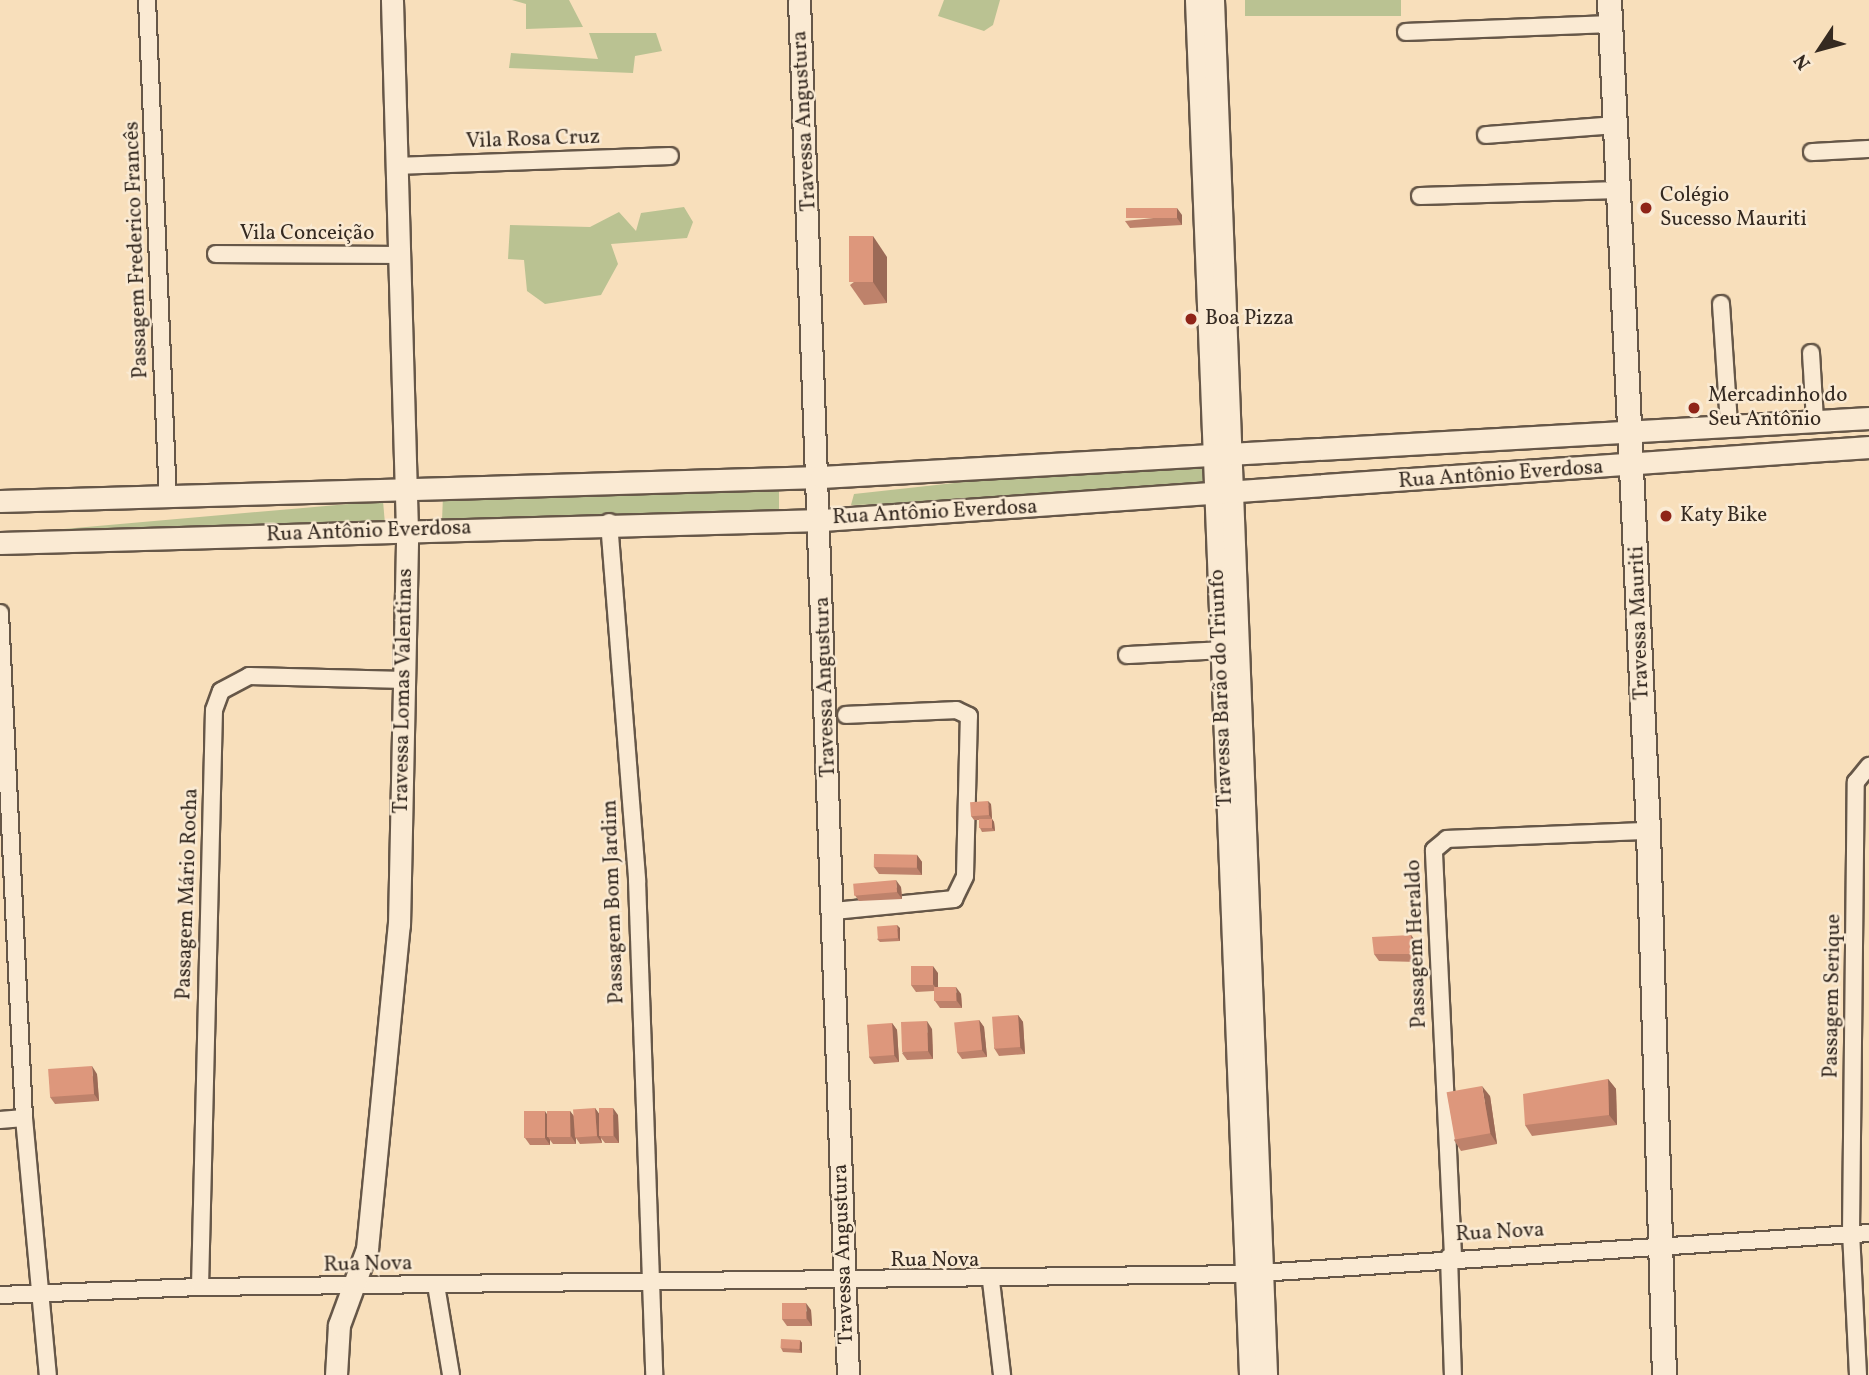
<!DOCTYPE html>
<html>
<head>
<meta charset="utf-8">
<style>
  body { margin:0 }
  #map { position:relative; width:1869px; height:1375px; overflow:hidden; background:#f8dfbb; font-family:Vollkorn,serif }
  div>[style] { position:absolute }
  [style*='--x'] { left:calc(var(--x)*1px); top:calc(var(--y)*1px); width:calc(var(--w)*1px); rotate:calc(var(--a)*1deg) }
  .green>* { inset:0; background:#bac292; transform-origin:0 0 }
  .roads { filter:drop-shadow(2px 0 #665748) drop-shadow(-2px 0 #665748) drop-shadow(0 2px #665748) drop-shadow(0 -2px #665748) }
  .minor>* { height:16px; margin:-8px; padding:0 8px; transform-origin:8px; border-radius:8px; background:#faead3 }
  .tertiary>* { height:21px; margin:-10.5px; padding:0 10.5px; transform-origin:10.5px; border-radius:10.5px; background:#faead3 }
  .secondary>* { height:23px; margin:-11.5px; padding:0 11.5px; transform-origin:11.5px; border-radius:11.5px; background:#faead3 }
  .wall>* { inset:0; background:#be826b }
  .shaded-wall>* { inset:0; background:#9b6a57 }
  .building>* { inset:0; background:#dd977c; transform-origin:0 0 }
  .dots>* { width:19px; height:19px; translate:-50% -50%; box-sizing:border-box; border:4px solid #faead3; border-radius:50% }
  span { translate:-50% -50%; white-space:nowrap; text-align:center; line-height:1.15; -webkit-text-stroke:5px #faead3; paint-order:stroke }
  .street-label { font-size:21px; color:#352a21 }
  .poi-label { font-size:21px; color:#352a21 }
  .left { translate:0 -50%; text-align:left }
  .north { position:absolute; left:1785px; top:14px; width:70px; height:70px; -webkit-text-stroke:5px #faead3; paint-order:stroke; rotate:234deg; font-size:19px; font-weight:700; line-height:28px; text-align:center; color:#352a21 }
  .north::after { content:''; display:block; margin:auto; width:24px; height:32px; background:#352a21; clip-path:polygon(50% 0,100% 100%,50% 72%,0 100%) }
</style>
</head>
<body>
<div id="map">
  <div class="green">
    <i style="clip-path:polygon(512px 0,569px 0,583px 27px,526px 29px,526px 4px)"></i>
    <i style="clip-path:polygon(944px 0,1000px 0,993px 25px,984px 31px,938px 16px)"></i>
    <i style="left:1245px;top:0;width:156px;height:16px"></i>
    <i style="clip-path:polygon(589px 33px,656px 33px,662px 51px,635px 56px,633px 73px,509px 68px,511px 53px,598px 59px)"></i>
    <i style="clip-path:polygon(684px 207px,693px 222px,687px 238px,611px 244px,618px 264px,601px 295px,545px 304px,527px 291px,524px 260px,508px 259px,510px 225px,590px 227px,619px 212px,636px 231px,641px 213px)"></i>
    <i style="clip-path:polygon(1201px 456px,1206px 497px,851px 505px,854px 494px)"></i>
    <i style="clip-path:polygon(779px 491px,779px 510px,442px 521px,443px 496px)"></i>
    <i style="left:383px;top:501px;width:22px;height:349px;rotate:85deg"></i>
  </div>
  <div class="roads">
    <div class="minor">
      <i style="--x:147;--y:0;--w:498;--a:87.6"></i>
      <i style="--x:1406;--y:32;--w:204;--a:-2.2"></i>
      <i style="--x:1486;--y:135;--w:129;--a:-4.4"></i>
      <i style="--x:1812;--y:152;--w:57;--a:-3"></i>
      <i style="--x:396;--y:166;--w:274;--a:-2.1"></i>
      <i style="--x:1420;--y:196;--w:199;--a:-1.7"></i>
      <i style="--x:216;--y:254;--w:182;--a:0.3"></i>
      <i style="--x:1721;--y:304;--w:121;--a:86.2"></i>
      <i style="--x:1811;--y:353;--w:68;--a:86.6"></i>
      <i style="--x:609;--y:522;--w:359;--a:85.5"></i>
      <i style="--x:637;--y:880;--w:495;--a:88"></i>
      <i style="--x:0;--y:613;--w:506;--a:87.28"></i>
      <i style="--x:24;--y:1118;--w:258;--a:84.7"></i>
      <i style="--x:1127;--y:655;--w:94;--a:-3"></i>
      <i style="--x:834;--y:911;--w:121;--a:-5.7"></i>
      <i style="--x:954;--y:899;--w:25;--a:-64"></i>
      <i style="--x:965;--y:876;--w:160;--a:-88.6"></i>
      <i style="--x:969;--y:716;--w:14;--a:-155"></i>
      <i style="--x:956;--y:710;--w:110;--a:177.4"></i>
      <i style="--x:0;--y:1120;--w:24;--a:-5"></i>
      <i style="--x:1453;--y:1256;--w:406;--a:-92.7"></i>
      <i style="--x:1434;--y:850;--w:17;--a:-40"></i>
      <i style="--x:1447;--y:839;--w:201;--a:-2.3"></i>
      <i style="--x:1449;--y:1257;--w:118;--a:88.1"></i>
      <i style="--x:991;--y:1281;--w:95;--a:83.3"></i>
      <i style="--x:436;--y:1285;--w:91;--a:80.5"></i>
      <i style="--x:200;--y:1287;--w:577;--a:-88.61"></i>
      <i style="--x:214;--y:710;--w:20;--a:-70"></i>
      <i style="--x:221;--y:691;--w:32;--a:-28"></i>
      <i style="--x:249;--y:676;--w:156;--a:1.5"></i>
      <i style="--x:0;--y:1295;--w:200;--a:-2.3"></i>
      <i style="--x:200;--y:1287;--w:1044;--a:-0.71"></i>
      <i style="--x:1244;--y:1274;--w:626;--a:-3.75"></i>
      <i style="--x:1858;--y:1375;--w:142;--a:-92.8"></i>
      <i style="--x:1851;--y:1233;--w:451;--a:-89.4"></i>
      <i style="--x:1856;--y:782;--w:21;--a:-51"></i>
    </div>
    <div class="tertiary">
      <i style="--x:799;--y:0;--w:1376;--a:87.96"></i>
      <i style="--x:1196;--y:0;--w:1376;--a:87.75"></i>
      <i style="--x:1213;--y:0;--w:1376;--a:87.79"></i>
      <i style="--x:0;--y:501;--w:821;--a:-1.67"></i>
      <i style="--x:821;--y:477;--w:1050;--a:-3.22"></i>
      <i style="--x:0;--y:543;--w:822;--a:-1.6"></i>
      <i style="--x:822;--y:520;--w:1050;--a:-3.99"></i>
      <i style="--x:336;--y:1375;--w:50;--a:-86.6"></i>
      <i style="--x:339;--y:1325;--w:81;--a:-69.8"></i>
      <i style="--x:367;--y:1249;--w:326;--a:-84.4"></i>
      <i style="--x:399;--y:925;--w:394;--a:-88.8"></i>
      <i style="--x:407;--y:531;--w:531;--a:-91.62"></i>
    </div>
    <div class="secondary">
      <i style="--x:1609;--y:0;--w:832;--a:87.31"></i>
      <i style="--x:1648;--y:831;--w:544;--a:88.32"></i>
    </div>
  </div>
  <div class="wall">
    <i style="clip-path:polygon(1182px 215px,1182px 225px,1130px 228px,1125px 221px)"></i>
    <i style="clip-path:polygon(887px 257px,887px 303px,864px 305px,850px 285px)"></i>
    <i style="clip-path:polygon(991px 804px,992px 819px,994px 822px,995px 831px,982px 832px,980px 828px,979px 820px,974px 820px,971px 816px)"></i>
    <i style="clip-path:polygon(917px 855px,922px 862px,922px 875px,879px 874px,874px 867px)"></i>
    <i style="clip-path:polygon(901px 887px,902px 899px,859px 901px,854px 894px)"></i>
    <i style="clip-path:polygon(900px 928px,900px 941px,880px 942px,877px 939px)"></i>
    <i style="clip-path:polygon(1411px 935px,1416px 942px,1418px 962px,1379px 961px,1374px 954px)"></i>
    <i style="clip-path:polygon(938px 973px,938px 987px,961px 994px,962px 1008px,940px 1008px,935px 1001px,934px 991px,916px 992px,911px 985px)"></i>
    <i style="clip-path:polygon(1018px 1015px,1023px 1022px,1025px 1054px,999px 1056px,994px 1048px)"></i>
    <i style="clip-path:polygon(979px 1020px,984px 1027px,987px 1057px,962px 1059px,957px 1052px)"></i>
    <i style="clip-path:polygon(892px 1023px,897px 1030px,899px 1062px,874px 1064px,869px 1057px)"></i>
    <i style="clip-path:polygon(932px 1029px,933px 1059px,907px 1060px,902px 1053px)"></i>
    <i style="clip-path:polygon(97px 1074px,99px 1101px,55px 1104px,50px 1097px)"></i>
    <i style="clip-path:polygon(1608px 1079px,1616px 1089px,1617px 1125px,1532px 1136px,1525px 1125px)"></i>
    <i style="clip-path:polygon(1490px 1096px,1497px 1144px,1461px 1151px,1454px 1140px)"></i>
    <i style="clip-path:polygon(595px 1108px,599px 1114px,618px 1115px,619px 1143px,605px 1143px,601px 1138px,602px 1143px,580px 1144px,576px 1138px,576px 1144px,553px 1144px,550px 1140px,550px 1145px,530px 1145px,525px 1138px,548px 1115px,570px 1111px,574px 1116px)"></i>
    <i style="clip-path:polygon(811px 1310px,812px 1326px,787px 1326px,782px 1319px)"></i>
    <i style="clip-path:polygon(800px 1340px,802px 1343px,802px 1353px,783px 1352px,781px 1348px)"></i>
  </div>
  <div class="shaded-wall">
    <i style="clip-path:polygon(1177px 208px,1182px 215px,1182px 225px,1177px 218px)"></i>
    <i style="clip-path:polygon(873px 236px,887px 257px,887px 303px,873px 282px)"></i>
    <i style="clip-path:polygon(988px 801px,991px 804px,992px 819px,989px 815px)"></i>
    <i style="clip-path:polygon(992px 819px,994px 822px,995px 831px,992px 828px)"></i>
    <i style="clip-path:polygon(917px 855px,922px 862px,922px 875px,917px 868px)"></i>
    <i style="clip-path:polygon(896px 880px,901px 887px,902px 899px,897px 892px)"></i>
    <i style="clip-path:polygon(897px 925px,900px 928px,900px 941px,898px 938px)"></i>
    <i style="clip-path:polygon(1411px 935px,1416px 942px,1418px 962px,1413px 954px)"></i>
    <i style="clip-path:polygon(933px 966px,938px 973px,938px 991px,933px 984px)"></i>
    <i style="clip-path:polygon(956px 987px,961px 994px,962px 1008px,957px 1001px)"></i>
    <i style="clip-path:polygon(1018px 1015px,1023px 1022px,1025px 1054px,1020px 1047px)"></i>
    <i style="clip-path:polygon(979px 1020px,984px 1027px,987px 1057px,982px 1050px)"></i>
    <i style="clip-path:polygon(927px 1021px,932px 1029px,933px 1059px,928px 1051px)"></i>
    <i style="clip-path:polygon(892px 1023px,897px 1030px,899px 1062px,894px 1055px)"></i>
    <i style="clip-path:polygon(92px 1066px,97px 1074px,99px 1101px,94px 1094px)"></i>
    <i style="clip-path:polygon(1608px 1079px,1616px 1089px,1617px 1125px,1609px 1115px)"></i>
    <i style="clip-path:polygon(1482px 1086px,1490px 1096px,1497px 1144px,1490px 1133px)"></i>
    <i style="clip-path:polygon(595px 1108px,600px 1115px,600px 1136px,602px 1143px,597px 1136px)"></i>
    <i style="clip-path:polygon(613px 1108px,618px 1115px,619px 1143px,614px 1136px)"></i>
    <i style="clip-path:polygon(545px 1111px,550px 1119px,548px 1137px,550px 1140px,550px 1145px,545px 1138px)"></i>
    <i style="clip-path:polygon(570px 1111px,575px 1118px,576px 1144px,571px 1136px)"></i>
    <i style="clip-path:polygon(806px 1303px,811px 1310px,812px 1326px,807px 1319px)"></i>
    <i style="clip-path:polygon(800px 1340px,802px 1343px,802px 1353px,799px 1349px)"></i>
  </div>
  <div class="building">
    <i style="left:1177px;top:208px;width:10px;height:51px;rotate:90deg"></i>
    <i style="left:873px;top:236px;width:46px;height:24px;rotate:90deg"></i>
    <i style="left:988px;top:801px;width:14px;height:18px;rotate:86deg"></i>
    <i style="left:979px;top:819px;width:13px;height:9px"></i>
    <i style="left:874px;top:854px;width:43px;height:13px;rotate:1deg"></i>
    <i style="left:896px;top:880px;width:12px;height:43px;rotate:85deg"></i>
    <i style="left:897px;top:925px;width:13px;height:20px;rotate:86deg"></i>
    <i style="clip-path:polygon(1411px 935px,1413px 954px,1374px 954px,1372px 937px)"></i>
    <i style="left:911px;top:966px;width:22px;height:19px"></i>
    <i style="left:934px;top:987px;width:22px;height:14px"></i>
    <i style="left:1018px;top:1015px;width:32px;height:26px;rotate:86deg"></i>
    <i style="left:979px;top:1020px;width:30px;height:25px;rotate:84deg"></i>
    <i style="left:927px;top:1021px;width:30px;height:26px;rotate:88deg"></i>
    <i style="left:892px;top:1023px;width:32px;height:25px;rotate:86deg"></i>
    <i style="left:92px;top:1066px;width:28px;height:44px;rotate:86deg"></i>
    <i style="clip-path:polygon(1608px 1079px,1609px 1115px,1525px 1125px,1523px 1094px)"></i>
    <i style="left:1482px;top:1086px;width:48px;height:36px;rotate:80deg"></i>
    <i style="left:595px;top:1108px;width:28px;height:22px;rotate:86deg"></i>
    <i style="left:599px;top:1108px;width:14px;height:28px"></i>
    <i style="left:545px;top:1111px;width:27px;height:21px;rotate:90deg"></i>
    <i style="left:547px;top:1111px;width:23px;height:26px"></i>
    <i style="left:782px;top:1303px;width:24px;height:16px"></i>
    <i style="left:781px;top:1339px;width:19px;height:9px;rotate:3deg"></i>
  </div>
  <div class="dots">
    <i style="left:1646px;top:208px;background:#8f2418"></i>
    <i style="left:1191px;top:319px;background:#8f2418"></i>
    <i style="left:1694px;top:408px;background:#8f2418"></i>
    <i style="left:1666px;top:516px;background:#8f2418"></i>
  </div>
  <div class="street-label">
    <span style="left:805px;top:121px;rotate:-93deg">Travessa Angustura</span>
    <span style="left:533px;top:140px;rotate:-2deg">Vila Rosa Cruz</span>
    <span style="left:307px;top:234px">Vila Conceição</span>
    <span style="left:137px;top:250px;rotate:-92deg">Passagem Frederico Francês</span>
    <span style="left:1501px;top:475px;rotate:-4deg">Rua Antônio Everdosa</span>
    <span style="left:935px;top:513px;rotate:-3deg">Rua Antônio Everdosa</span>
    <span style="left:369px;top:532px;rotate:-2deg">Rua Antônio Everdosa</span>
    <span style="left:1640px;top:623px;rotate:-92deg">Travessa Mauriti</span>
    <span style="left:826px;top:687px;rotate:-92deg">Travessa Angustura</span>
    <span style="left:1222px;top:688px;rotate:-92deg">Travessa Barão do Triunfo</span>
    <span style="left:404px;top:691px;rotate:-89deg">Travessa Lomas Valentinas</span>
    <span style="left:188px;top:894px;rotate:-88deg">Passagem Mário Rocha</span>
    <span style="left:614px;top:902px;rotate:-92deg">Passagem Bom Jardim</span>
    <span style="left:1417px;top:944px;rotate:-92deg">Passagem Heraldo</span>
    <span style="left:1833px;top:996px;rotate:-89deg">Passagem Serique</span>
    <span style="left:1500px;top:1233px;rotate:-3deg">Rua Nova</span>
    <span style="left:844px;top:1254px;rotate:-92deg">Travessa Angustura</span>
    <span style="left:935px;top:1261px">Rua Nova</span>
    <span style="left:368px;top:1265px;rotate:-1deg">Rua Nova</span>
  </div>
  <div class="poi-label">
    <span class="left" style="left:1660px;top:208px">Colégio<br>Sucesso Mauriti</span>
    <span class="left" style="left:1205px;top:319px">Boa Pizza</span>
    <span class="left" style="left:1708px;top:408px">Mercadinho do<br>Seu Antônio</span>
    <span class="left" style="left:1680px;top:516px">Katy Bike</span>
  </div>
  <div class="north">N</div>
</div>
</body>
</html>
